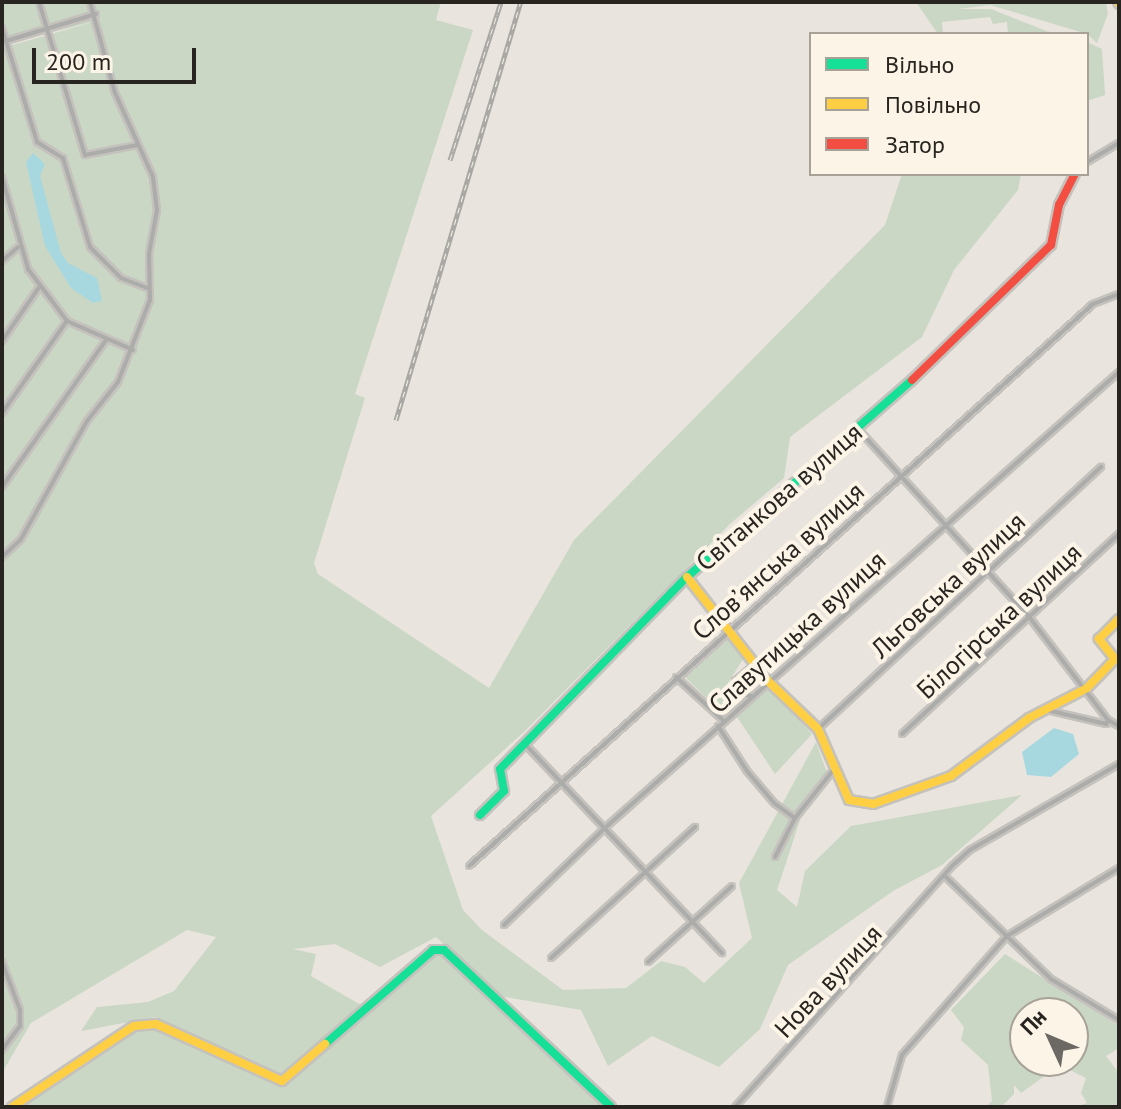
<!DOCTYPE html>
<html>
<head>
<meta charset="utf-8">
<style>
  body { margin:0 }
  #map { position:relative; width:1121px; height:1109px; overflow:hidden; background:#e9e5de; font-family:"PT Sans",sans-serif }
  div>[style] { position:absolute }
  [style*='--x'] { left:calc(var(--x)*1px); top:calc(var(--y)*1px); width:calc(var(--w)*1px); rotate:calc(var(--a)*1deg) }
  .green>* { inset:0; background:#cad7c5 }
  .water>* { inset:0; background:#a7d8e0 }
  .roads { filter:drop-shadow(2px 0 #c5c2bd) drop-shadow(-2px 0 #c5c2bd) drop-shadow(0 2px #c5c2bd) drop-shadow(0 -2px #c5c2bd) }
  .street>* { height:4px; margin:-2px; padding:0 2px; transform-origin:2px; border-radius:2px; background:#acacab }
  .fast>* { height:8px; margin:-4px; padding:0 4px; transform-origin:4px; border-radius:4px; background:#16e098 }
  .slow>* { height:8px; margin:-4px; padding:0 4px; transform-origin:4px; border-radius:4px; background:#ffcf43 }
  .jam>* { height:8px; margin:-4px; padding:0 4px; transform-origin:4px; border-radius:4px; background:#f24e42 }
  .rail>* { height:5px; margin-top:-2.5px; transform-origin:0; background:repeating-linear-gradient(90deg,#fbf4e7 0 6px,#a9a8a5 0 12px); box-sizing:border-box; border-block:2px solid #a9a8a5 }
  span { translate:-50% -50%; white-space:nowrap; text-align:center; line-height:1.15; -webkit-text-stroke:8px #fbf4e7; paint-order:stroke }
  .street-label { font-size:26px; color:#282521 }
  .frame { position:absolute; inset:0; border:4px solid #282521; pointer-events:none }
  .legend { position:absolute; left:809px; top:32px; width:280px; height:144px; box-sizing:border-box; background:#fbf4e7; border:2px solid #a7a198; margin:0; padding:10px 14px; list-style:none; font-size:24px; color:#282521 }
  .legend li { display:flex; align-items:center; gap:16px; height:40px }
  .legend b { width:40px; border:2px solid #a7a198 }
  .north { position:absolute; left:1009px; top:997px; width:80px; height:80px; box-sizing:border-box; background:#fbf4e7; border:2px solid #a7a198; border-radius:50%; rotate:314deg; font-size:22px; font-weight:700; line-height:32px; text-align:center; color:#282521 }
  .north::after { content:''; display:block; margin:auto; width:28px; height:36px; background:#6c6863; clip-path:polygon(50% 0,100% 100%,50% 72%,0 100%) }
  .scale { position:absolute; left:32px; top:48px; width:164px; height:36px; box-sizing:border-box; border:4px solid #282521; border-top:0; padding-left:10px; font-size:24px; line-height:28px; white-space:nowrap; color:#282521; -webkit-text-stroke:6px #fbf4e7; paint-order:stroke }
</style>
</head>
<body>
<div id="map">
  <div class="green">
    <i style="clip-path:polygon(2px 2px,441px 2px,436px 20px,473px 30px,355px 394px,365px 398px,314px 563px,318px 574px,489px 688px,574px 540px,885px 225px,902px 174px,1021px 174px,1018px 190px,954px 270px,922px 337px,790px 437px,784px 478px,730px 524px,525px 731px,431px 816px,463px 910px,482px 930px,563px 990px,626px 988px,661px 961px,685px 967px,704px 983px,752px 938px,739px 883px,816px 742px,830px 781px,805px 805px,777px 890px,797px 907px,805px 871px,851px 826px,1022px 795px,942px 865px,893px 891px,788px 965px,760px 1029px,719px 1067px,652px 1036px,608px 1066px,581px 1010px,500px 996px,436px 937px,380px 967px,335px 944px,293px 949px,316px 954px,311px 976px,366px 1008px,281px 1080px,155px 1017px,81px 1031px,97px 1007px,148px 1002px,174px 991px,216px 937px,187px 930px,31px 1023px,2px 1073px,2px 48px,100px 20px,2px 45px)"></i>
    <i style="clip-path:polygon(916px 2px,1106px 3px,1108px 14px,1097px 43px,1087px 34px,990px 5px,959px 9px,991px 9px,1054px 34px,1008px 34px,1007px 22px,993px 24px,990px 17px,942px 22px,943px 34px,938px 34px)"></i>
    <i style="clip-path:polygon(1087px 42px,1102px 49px,1105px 95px,1087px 101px)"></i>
    <i style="clip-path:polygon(730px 635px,745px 656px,728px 683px,741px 699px,725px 716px,685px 677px)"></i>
    <i style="clip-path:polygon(769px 686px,812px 734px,775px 774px,737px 717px)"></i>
    <i style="clip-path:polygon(433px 952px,442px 952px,608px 1107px,14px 1107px,124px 1031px,156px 1024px,271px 1081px,282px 1082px)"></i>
    <i style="clip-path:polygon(evenodd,1005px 954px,1119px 1026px,1119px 1048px,1106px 1056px,1119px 1073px,1119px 1107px,1075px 1107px,1087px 1103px,1081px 1093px,1086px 1078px,1060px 1065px,1021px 1093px,1014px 1085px,1014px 1094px,1001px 1107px,986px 1107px,992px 1101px,988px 1065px,961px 1040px,964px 1027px,951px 1010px,1005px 954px,1025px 1013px,1073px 1013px,1073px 1061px,1025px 1061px,1025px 1013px)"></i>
  </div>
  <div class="water">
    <i style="clip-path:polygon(33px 153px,45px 164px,40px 176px,61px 253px,68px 263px,97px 278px,102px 301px,93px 303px,71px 288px,45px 246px,26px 162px)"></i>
    <i style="clip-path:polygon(1054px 728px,1073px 734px,1079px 754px,1051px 777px,1027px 775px,1022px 752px)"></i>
  </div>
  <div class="roads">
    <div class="street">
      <i style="--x:39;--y:2;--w:160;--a:73.3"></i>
      <i style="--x:85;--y:155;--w:53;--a:-10.9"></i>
      <i style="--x:96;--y:14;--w:94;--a:163.3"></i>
      <i style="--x:6;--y:41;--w:106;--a:72.9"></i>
      <i style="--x:37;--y:142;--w:31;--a:32"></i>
      <i style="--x:63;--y:158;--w:93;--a:73.1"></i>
      <i style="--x:90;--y:247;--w:44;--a:45"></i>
      <i style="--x:121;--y:278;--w:30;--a:21"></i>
      <i style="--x:2;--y:28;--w:14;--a:73"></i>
      <i style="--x:6;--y:41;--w:4;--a:166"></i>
      <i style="--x:1087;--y:162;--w:37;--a:-31"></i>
      <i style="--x:2;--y:177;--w:96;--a:74.2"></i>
      <i style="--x:28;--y:269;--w:65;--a:53.1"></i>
      <i style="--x:67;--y:321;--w:72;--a:23.7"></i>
      <i style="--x:2;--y:261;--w:21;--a:-41"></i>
      <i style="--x:2;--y:341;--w:67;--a:-55.4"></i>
      <i style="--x:2;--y:413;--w:113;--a:-54.8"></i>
      <i style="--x:859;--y:430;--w:254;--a:47.7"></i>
      <i style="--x:1030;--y:618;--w:128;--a:52.6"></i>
      <i style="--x:1108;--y:720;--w:13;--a:29"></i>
      <i style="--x:2;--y:487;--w:180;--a:-54.7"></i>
      <i style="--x:2;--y:557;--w:26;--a:-43"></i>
      <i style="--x:21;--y:539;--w:135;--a:-60.8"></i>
      <i style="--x:87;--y:421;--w:50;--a:-51.5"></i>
      <i style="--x:118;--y:382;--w:88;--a:-68.7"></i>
      <i style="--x:150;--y:300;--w:46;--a:-91.2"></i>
      <i style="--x:149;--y:254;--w:45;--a:-79.7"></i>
      <i style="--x:157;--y:210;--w:33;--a:-97"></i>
      <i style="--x:153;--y:177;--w:92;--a:-114.3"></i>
      <i style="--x:115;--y:93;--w:94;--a:-105.4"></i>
      <i style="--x:676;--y:677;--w:65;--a:42.5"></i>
      <i style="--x:752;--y:696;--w:8;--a:-173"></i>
      <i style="--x:744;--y:695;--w:17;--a:-123"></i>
      <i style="--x:735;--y:681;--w:25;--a:-40"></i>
      <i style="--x:1047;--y:710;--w:61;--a:13.3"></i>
      <i style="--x:1106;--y:724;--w:4;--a:-63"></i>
      <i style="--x:718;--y:726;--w:54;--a:57.2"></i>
      <i style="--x:747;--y:771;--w:42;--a:49.8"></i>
      <i style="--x:774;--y:803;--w:26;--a:36"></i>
      <i style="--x:818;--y:729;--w:386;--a:-42.8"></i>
      <i style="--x:902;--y:734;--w:295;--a:-42.7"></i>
      <i style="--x:526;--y:745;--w:286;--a:46.7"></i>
      <i style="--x:775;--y:857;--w:44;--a:-62.9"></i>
      <i style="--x:795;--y:818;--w:64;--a:-51.3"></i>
      <i style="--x:469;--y:866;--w:840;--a:-42.01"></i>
      <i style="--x:1093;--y:304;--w:28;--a:-21"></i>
      <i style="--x:946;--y:877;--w:146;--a:44.2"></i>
      <i style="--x:1051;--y:979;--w:79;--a:31.1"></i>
      <i style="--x:504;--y:925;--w:141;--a:-43.9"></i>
      <i style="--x:606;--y:827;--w:686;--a:-41.57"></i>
      <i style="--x:551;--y:958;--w:195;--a:-42.3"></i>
      <i style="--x:2;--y:962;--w:51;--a:69.4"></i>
      <i style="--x:20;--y:1010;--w:16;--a:90"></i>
      <i style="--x:20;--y:1026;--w:30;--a:127"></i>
      <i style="--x:648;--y:962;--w:113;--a:-42.1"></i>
      <i style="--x:735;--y:1107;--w:324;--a:-48"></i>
      <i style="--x:952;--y:866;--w:24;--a:-42"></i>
      <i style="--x:970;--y:850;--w:172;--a:-30"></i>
      <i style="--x:887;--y:1107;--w:54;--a:-73.9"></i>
      <i style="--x:902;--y:1055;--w:159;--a:-48.6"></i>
      <i style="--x:1007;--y:936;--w:131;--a:-31.3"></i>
    </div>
    <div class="fast">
      <i style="--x:480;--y:815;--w:34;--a:-45"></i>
      <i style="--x:504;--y:791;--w:22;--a:-100"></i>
      <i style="--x:500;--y:769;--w:268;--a:-45.8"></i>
      <i style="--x:687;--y:577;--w:299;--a:-41.2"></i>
      <i style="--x:325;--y:1044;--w:143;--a:-41"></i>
      <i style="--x:433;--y:950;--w:11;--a:0"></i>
      <i style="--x:444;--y:950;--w:229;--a:43.2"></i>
    </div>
    <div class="slow">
      <i style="--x:1118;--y:2;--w:2;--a:63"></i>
      <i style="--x:687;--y:577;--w:132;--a:52.1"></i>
      <i style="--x:768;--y:681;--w:69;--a:43.8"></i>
      <i style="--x:818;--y:729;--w:77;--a:66.4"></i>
      <i style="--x:849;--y:800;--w:24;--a:9"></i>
      <i style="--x:873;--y:804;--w:83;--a:-19.7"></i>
      <i style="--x:951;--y:776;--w:97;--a:-36.6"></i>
      <i style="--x:1029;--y:718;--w:65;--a:-27.3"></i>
      <i style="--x:1087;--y:688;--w:40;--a:-46"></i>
      <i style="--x:1115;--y:659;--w:26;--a:-129"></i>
      <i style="--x:1099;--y:639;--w:28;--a:-45"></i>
      <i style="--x:12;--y:1107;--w:146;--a:-33.6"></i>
      <i style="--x:134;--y:1026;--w:22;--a:-5"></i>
      <i style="--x:156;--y:1024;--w:138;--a:24.3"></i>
      <i style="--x:282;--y:1081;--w:57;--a:-40.7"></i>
    </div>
    <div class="jam">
      <i style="--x:912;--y:380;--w:194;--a:-44.2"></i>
      <i style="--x:1051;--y:245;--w:41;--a:-78.7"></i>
      <i style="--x:1059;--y:205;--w:35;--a:-63"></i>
    </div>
  </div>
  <div class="rail">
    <i style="--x:450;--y:160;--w:166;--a:-72.1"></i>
    <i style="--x:396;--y:420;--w:436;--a:-73.4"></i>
  </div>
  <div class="street-label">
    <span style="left:779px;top:497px;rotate:-41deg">Світанкова вулиця</span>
    <span style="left:778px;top:561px;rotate:-42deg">Словʼянська вулиця</span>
    <span style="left:948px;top:585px;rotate:-43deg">Льговська вулиця</span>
    <span style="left:999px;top:621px;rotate:-43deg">Білогірська вулиця</span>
    <span style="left:797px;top:632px;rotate:-42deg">Славутицька вулиця</span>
    <span style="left:828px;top:981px;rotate:-47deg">Нова вулиця</span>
  </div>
  <div class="frame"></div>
  <ul class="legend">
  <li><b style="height:10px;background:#16e098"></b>Вільно</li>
  <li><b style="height:10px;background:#ffcf43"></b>Повільно</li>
  <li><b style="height:10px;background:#f24e42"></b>Затор</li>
  </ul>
  <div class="north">Пн</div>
  <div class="scale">200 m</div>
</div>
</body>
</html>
